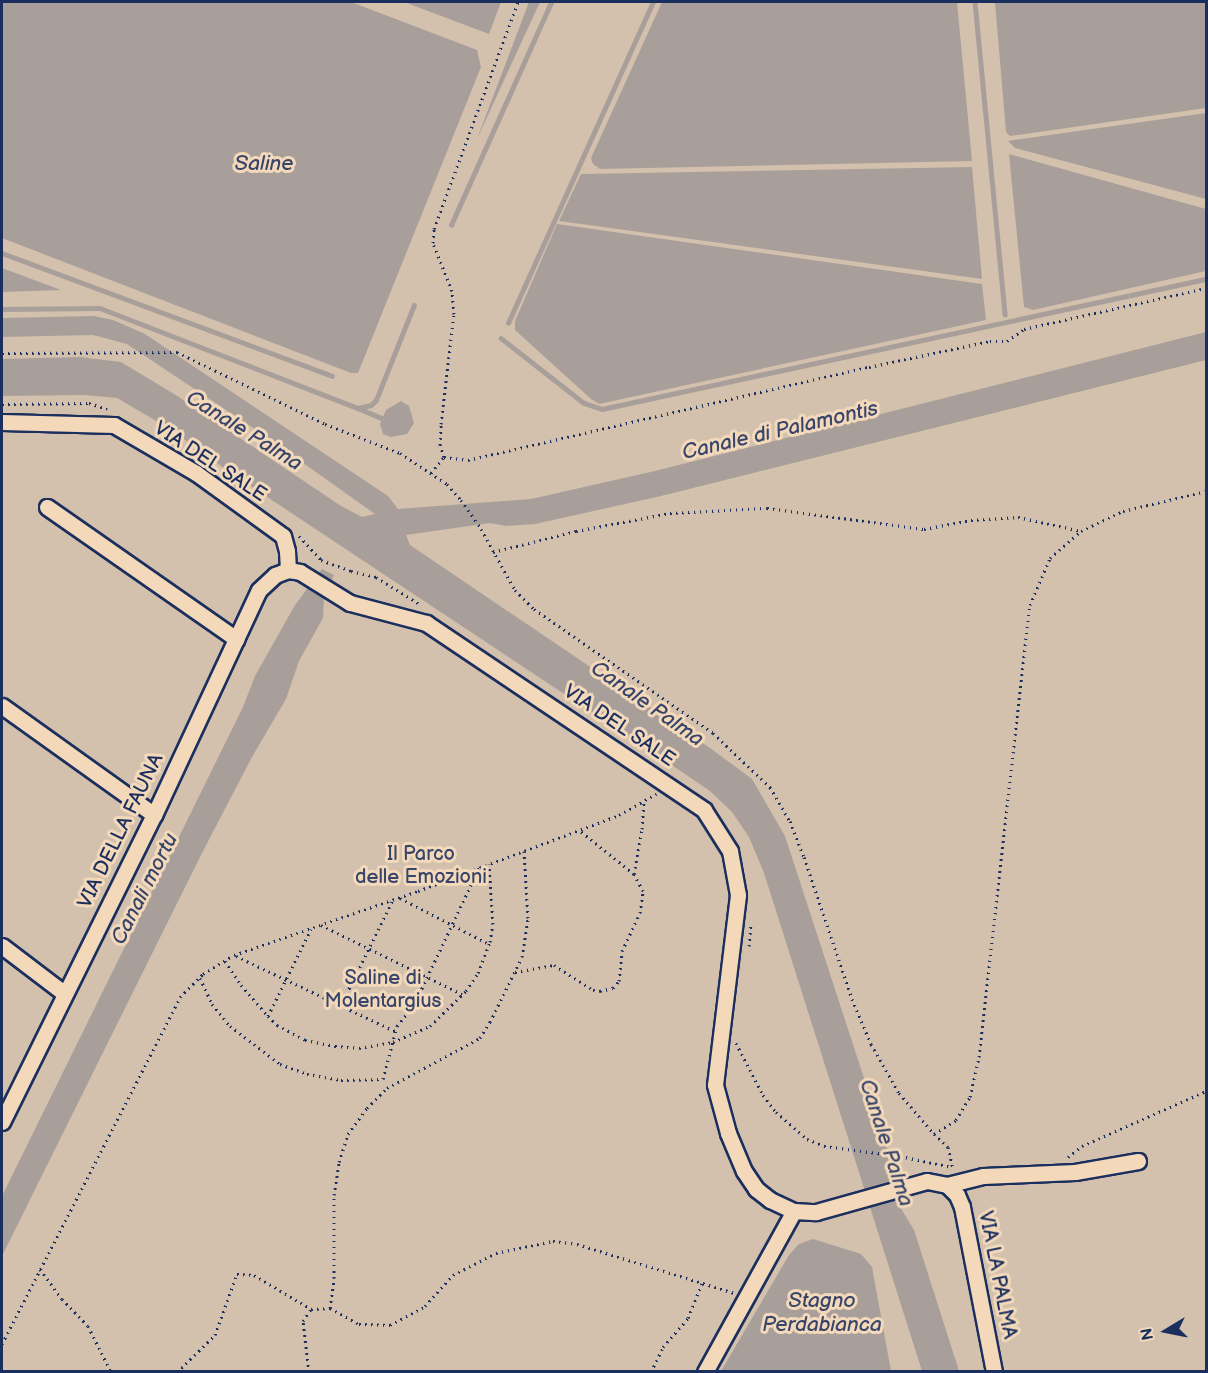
<!DOCTYPE html>
<html>
<head>
<meta charset="utf-8">
<style>
  body { margin:0 }
  #map { position:relative; width:1208px; height:1373px; overflow:hidden; background:#f3d9ba; font-family:"Balsamiq Sans",sans-serif }
  div>[style] { position:absolute }
  [style*='--x'] { left:calc(var(--x)*1px); top:calc(var(--y)*1px); width:calc(var(--w)*1px); rotate:calc(var(--a)*1deg) }
  .green>* { inset:0; background:#d3c0ad; transform-origin:0 0 }
  .water>* { inset:0; background:#a99f9a }
  .stream>* { height:4.5px; margin:-2.25px; padding:0 2.25px; transform-origin:2.25px; border-radius:2.25px; background:#a99f9a }
  .path>* { height:3px; margin-top:-1.5px; transform-origin:0; background:repeating-linear-gradient(90deg,#1b2f5e 0 1.5px,transparent 0 6px) }
  .roads { filter:drop-shadow(2px 0 #1b2f5e) drop-shadow(-2px 0 #1b2f5e) drop-shadow(0 2px #1b2f5e) drop-shadow(0 -2px #1b2f5e) }
  .street>* { height:15px; margin:-7.5px; padding:0 7.5px; transform-origin:7.5px; border-radius:7.5px; background:#f3d9ba }
  span { translate:-50% -50%; white-space:nowrap; text-align:center; line-height:1.15; -webkit-text-stroke:6px #f3d9ba; paint-order:stroke }
  .street-label { font-size:20px; color:#1b2f5e }
  .park-label { font-size:20px; color:#37456a }
  .water-label { font-size:21px; color:#37456a; font-style:italic }
  .frame { position:absolute; inset:0; border:3px solid #1b2f5e; pointer-events:none }
  .north { position:absolute; left:1136px; top:1301px; width:60px; height:60px; -webkit-text-stroke:4px #f3d9ba; paint-order:stroke; rotate:260deg; font-size:16px; font-weight:700; line-height:24px; text-align:center; color:#1b2f5e }
  .north::after { content:''; display:block; margin:auto; width:21px; height:27px; background:#1b2f5e; clip-path:polygon(50% 0,100% 100%,50% 72%,0 100%) }
</style>
</head>
<body>
<div id="map">
  <div class="green">
    <i style="left:2px;top:2px;width:1204px;height:1369px"></i>
  </div>
  <div class="water">
    <i style="clip-path:polygon(2px 2px,351px 2px,477px 50px,481px 67px,358px 373px,351px 373px,2px 238px)"></i>
    <i style="clip-path:polygon(404px 2px,501px 2px,489px 34px)"></i>
    <i style="clip-path:polygon(529px 2px,540px 2px,477px 139px)"></i>
    <i style="clip-path:polygon(662px 2px,957px 2px,972px 161px,600px 169px,593px 164px,591px 158px)"></i>
    <i style="clip-path:polygon(995px 2px,1206px 2px,1206px 108px,1010px 136px,1006px 132px)"></i>
    <i style="clip-path:polygon(1206px 113px,1206px 199px,1015px 148px,1008px 141px)"></i>
    <i style="clip-path:polygon(1009px 154px,1206px 209px,1206px 271px,1033px 310px,1024px 307px)"></i>
    <i style="clip-path:polygon(972px 167px,982px 279px,559px 221px,581px 174px)"></i>
    <i style="clip-path:polygon(557px 224px,982px 284px,986px 320px,599px 404px,591px 399px,515px 330px,515px 321px)"></i>
    <i style="clip-path:polygon(2px 268px,61px 290px,2px 292px)"></i>
    <i style="clip-path:polygon(94px 316px,113px 320px,145px 334px,388px 496px,398px 509px,531px 499px,655px 471px,1206px 332px,1206px 360px,661px 496px,535px 524px,506px 526px,490px 523px,406px 535px,410px 545px,710px 748px,752px 779px,785px 836px,892px 1164px,888px 1187px,914px 1230px,959px 1371px,922px 1371px,764px 873px,749px 837px,732px 812px,710px 791px,679px 770px,228px 471px,170px 429px,117px 398px,84px 395px,2px 396px,2px 359px,80px 357px,121px 362px,179px 397px,341px 506px,362px 517px,375px 514px,268px 438px,127px 344px,93px 335px,2px 337px,2px 318px)"></i>
    <i style="clip-path:polygon(401px 401px,409px 406px,414px 423px,407px 434px,391px 437px,383px 434px,380px 424px,386px 410px)"></i>
    <i style="clip-path:polygon(322px 569px,334px 575px,324px 597px,323px 618px,299px 661px,286px 699px,252px 757px,202px 853px,2px 1256px,2px 1196px,243px 707px,255px 676px,295px 605px)"></i>
    <i style="clip-path:polygon(813px 1239px,861px 1254px,872px 1267px,891px 1371px,721px 1371px,789px 1255px,799px 1244px)"></i>
  </div>
  <div class="stream">
    <i style="--x:975;--y:2;--w:314;--a:84.5"></i>
    <i style="--x:451;--y:225;--w:244;--a:-65.8"></i>
    <i style="--x:2;--y:253;--w:352;--a:20.4"></i>
    <i style="--x:2;--y:309;--w:98;--a:-0.6"></i>
    <i style="--x:100;--y:308;--w:277;--a:21.2"></i>
    <i style="--x:358;--y:408;--w:13;--a:-13"></i>
    <i style="--x:371;--y:405;--w:7;--a:-45"></i>
    <i style="--x:376;--y:400;--w:102;--a:-68.2"></i>
    <i style="--x:508;--y:323;--w:352;--a:-65.7"></i>
    <i style="--x:501;--y:338;--w:105;--a:38.1"></i>
    <i style="--x:584;--y:403;--w:19;--a:18"></i>
    <i style="--x:602;--y:409;--w:618;--a:-12.15"></i>
    <i style="--x:358;--y:408;--w:26;--a:23"></i>
  </div>
  <div class="path">
    <i style="--x:2;--y:353;--w:175;--a:-0.3"></i>
    <i style="--x:177;--y:352;--w:165;--a:25.9"></i>
    <i style="--x:325;--y:424;--w:80;--a:21.1"></i>
    <i style="--x:400;--y:453;--w:56;--a:33.4"></i>
    <i style="--x:447;--y:484;--w:21;--a:49"></i>
    <i style="--x:461;--y:500;--w:35;--a:55"></i>
    <i style="--x:481;--y:529;--w:70;--a:60.9"></i>
    <i style="--x:515;--y:590;--w:27;--a:45"></i>
    <i style="--x:534;--y:609;--w:218;--a:34.7"></i>
    <i style="--x:713;--y:733;--w:79;--a:43.5"></i>
    <i style="--x:770;--y:787;--w:39;--a:60"></i>
    <i style="--x:790;--y:821;--w:39;--a:69"></i>
    <i style="--x:804;--y:857;--w:150;--a:71.3"></i>
    <i style="--x:852;--y:999;--w:49;--a:67.1"></i>
    <i style="--x:871;--y:1044;--w:56;--a:60.3"></i>
    <i style="--x:899;--y:1093;--w:54;--a:49.5"></i>
    <i style="--x:934;--y:1134;--w:19;--a:43"></i>
    <i style="--x:948;--y:1147;--w:22;--a:77"></i>
    <i style="--x:2;--y:404;--w:87;--a:-0.7"></i>
    <i style="--x:89;--y:403;--w:19;--a:18"></i>
    <i style="--x:444;--y:457;--w:24;--a:7"></i>
    <i style="--x:468;--y:460;--w:412;--a:-13.1"></i>
    <i style="--x:869;--y:367;--w:124;--a:-12.1"></i>
    <i style="--x:990;--y:341;--w:17;--a:0"></i>
    <i style="--x:1007;--y:341;--w:21;--a:-35"></i>
    <i style="--x:1024;--y:329;--w:187;--a:-12.7"></i>
    <i style="--x:444;--y:457;--w:13;--a:-108"></i>
    <i style="--x:440;--y:445;--w:21;--a:-87"></i>
    <i style="--x:441;--y:424;--w:111;--a:-83.3"></i>
    <i style="--x:454;--y:314;--w:23;--a:-95"></i>
    <i style="--x:452;--y:291;--w:52;--a:-111.6"></i>
    <i style="--x:433;--y:243;--w:14;--a:-86"></i>
    <i style="--x:434;--y:229;--w:242;--a:-69.7"></i>
    <i style="--x:431;--y:473;--w:21;--a:-51"></i>
    <i style="--x:299;--y:536;--w:33;--a:47"></i>
    <i style="--x:321;--y:560;--w:32;--a:20"></i>
    <i style="--x:351;--y:571;--w:26;--a:13"></i>
    <i style="--x:376;--y:577;--w:53;--a:31.9"></i>
    <i style="--x:493;--y:552;--w:86;--a:-14.2"></i>
    <i style="--x:576;--y:531;--w:96;--a:-10.8"></i>
    <i style="--x:670;--y:513;--w:97;--a:-3"></i>
    <i style="--x:767;--y:508;--w:158;--a:7.6"></i>
    <i style="--x:924;--y:529;--w:48;--a:-10.8"></i>
    <i style="--x:971;--y:520;--w:47;--a:-3.7"></i>
    <i style="--x:1018;--y:517;--w:65;--a:12.5"></i>
    <i style="--x:634;--y:874;--w:46;--a:-79.9"></i>
    <i style="--x:642;--y:829;--w:29;--a:-86"></i>
    <i style="--x:400;--y:898;--w:100;--a:27.3"></i>
    <i style="--x:321;--y:925;--w:157;--a:26.1"></i>
    <i style="--x:749;--y:946;--w:23;--a:-85"></i>
    <i style="--x:236;--y:956;--w:176;--a:25.3"></i>
    <i style="--x:225;--y:961;--w:29;--a:56"></i>
    <i style="--x:241;--y:985;--w:41;--a:48.9"></i>
    <i style="--x:268;--y:1016;--w:13;--a:45"></i>
    <i style="--x:277;--y:1025;--w:32;--a:28"></i>
    <i style="--x:305;--y:1040;--w:31;--a:11"></i>
    <i style="--x:335;--y:1046;--w:24;--a:5"></i>
    <i style="--x:359;--y:1048;--w:35;--a:-10"></i>
    <i style="--x:393;--y:1042;--w:40;--a:-23.4"></i>
    <i style="--x:430;--y:1026;--w:50;--a:-44.2"></i>
    <i style="--x:466;--y:991;--w:22;--a:-56"></i>
    <i style="--x:478;--y:973;--w:33;--a:-69"></i>
    <i style="--x:490;--y:942;--w:18;--a:-81"></i>
    <i style="--x:493;--y:924;--w:60;--a:-93.8"></i>
    <i style="--x:515;--y:972;--w:40;--a:-10"></i>
    <i style="--x:554;--y:965;--w:46;--a:32.7"></i>
    <i style="--x:593;--y:990;--w:7;--a:8"></i>
    <i style="--x:600;--y:991;--w:13;--a:-13"></i>
    <i style="--x:613;--y:988;--w:9;--a:-49"></i>
    <i style="--x:619;--y:981;--w:30;--a:-84"></i>
    <i style="--x:622;--y:951;--w:42;--a:-64.7"></i>
    <i style="--x:640;--y:913;--w:22;--a:-82"></i>
    <i style="--x:643;--y:891;--w:19;--a:-118"></i>
    <i style="--x:634;--y:874;--w:70;--a:-141.3"></i>
    <i style="--x:200;--y:978;--w:29;--a:65"></i>
    <i style="--x:212;--y:1004;--w:28;--a:51"></i>
    <i style="--x:230;--y:1026;--w:63;--a:37.2"></i>
    <i style="--x:280;--y:1064;--w:29;--a:20"></i>
    <i style="--x:307;--y:1074;--w:35;--a:10"></i>
    <i style="--x:341;--y:1080;--w:42;--a:-1.4"></i>
    <i style="--x:383;--y:1079;--w:55;--a:-75.2"></i>
    <i style="--x:397;--y:1026;--w:27;--a:-51"></i>
    <i style="--x:414;--y:1005;--w:152;--a:-64.6"></i>
    <i style="--x:341;--y:1005;--w:117;--a:-63.7"></i>
    <i style="--x:268;--y:1016;--w:97;--a:-63.7"></i>
    <i style="--x:736;--y:1043;--w:59;--a:62.6"></i>
    <i style="--x:763;--y:1095;--w:21;--a:53"></i>
    <i style="--x:776;--y:1112;--w:41;--a:41.1"></i>
    <i style="--x:807;--y:1139;--w:18;--a:22"></i>
    <i style="--x:824;--y:1146;--w:77;--a:7.5"></i>
    <i style="--x:900;--y:1156;--w:53;--a:11.9"></i>
    <i style="--x:934;--y:1134;--w:26;--a:-32"></i>
    <i style="--x:956;--y:1120;--w:27;--a:-59"></i>
    <i style="--x:970;--y:1097;--w:41;--a:-77.3"></i>
    <i style="--x:979;--y:1057;--w:455;--a:-83.6"></i>
    <i style="--x:1030;--y:605;--w:51;--a:-66.9"></i>
    <i style="--x:1050;--y:558;--w:41;--a:-41.1"></i>
    <i style="--x:1081;--y:531;--w:47;--a:-25.5"></i>
    <i style="--x:1123;--y:511;--w:85;--a:-13.5"></i>
    <i style="--x:1068;--y:1157;--w:18;--a:-38"></i>
    <i style="--x:1082;--y:1146;--w:136;--a:-23.9"></i>
    <i style="--x:40;--y:1269;--w:37;--a:54"></i>
    <i style="--x:62;--y:1299;--w:37;--a:46"></i>
    <i style="--x:88;--y:1326;--w:51;--a:63.4"></i>
    <i style="--x:330;--y:1308;--w:30;--a:-82"></i>
    <i style="--x:334;--y:1278;--w:83;--a:-90"></i>
    <i style="--x:334;--y:1195;--w:33;--a:-81"></i>
    <i style="--x:339;--y:1162;--w:29;--a:-72"></i>
    <i style="--x:348;--y:1134;--w:32;--a:-54"></i>
    <i style="--x:367;--y:1108;--w:28;--a:-45"></i>
    <i style="--x:387;--y:1088;--w:106;--a:-28.3"></i>
    <i style="--x:480;--y:1038;--w:19;--a:-58"></i>
    <i style="--x:490;--y:1022;--w:72;--a:-63.8"></i>
    <i style="--x:522;--y:957;--w:39;--a:-81"></i>
    <i style="--x:528;--y:918;--w:67;--a:-93.4"></i>
    <i style="--x:2;--y:1344;--w:390;--a:-62.8"></i>
    <i style="--x:180;--y:997;--w:33;--a:-45"></i>
    <i style="--x:203;--y:974;--w:36;--a:-32"></i>
    <i style="--x:234;--y:955;--w:195;--a:-19.2"></i>
    <i style="--x:418;--y:891;--w:215;--a:-20.7"></i>
    <i style="--x:619;--y:815;--w:43;--a:-29.6"></i>
    <i style="--x:177;--y:1372;--w:53;--a:-44.2"></i>
    <i style="--x:215;--y:1335;--w:65;--a:-70.2"></i>
    <i style="--x:237;--y:1274;--w:17;--a:3"></i>
    <i style="--x:254;--y:1275;--w:66;--a:30.8"></i>
    <i style="--x:311;--y:1309;--w:19;--a:-3"></i>
    <i style="--x:330;--y:1308;--w:33;--a:29"></i>
    <i style="--x:359;--y:1324;--w:31;--a:2"></i>
    <i style="--x:390;--y:1325;--w:40;--a:-28"></i>
    <i style="--x:425;--y:1306;--w:42;--a:-47.9"></i>
    <i style="--x:453;--y:1275;--w:48;--a:-27.1"></i>
    <i style="--x:496;--y:1253;--w:58;--a:-11.9"></i>
    <i style="--x:553;--y:1241;--w:24;--a:7"></i>
    <i style="--x:577;--y:1244;--w:164;--a:17.3"></i>
    <i style="--x:309;--y:1372;--w:51;--a:-96.7"></i>
    <i style="--x:303;--y:1321;--w:14;--a:-56"></i>
    <i style="--x:651;--y:1372;--w:28;--a:-64"></i>
    <i style="--x:663;--y:1347;--w:38;--a:-49"></i>
    <i style="--x:688;--y:1318;--w:38;--a:-68"></i>
  </div>
  <div class="roads">
    <div class="street">
      <i style="--x:2;--y:422;--w:112;--a:1.5"></i>
      <i style="--x:114;--y:425;--w:95;--a:30.3"></i>
      <i style="--x:196;--y:473;--w:107;--a:35.9"></i>
      <i style="--x:283;--y:536;--w:16;--a:75"></i>
      <i style="--x:287;--y:551;--w:19;--a:87"></i>
      <i style="--x:288;--y:570;--w:12;--a:9"></i>
      <i style="--x:300;--y:572;--w:59;--a:31.8"></i>
      <i style="--x:350;--y:603;--w:79;--a:14.7"></i>
      <i style="--x:426;--y:623;--w:335;--a:33.9"></i>
      <i style="--x:704;--y:810;--w:49;--a:57.6"></i>
      <i style="--x:730;--y:851;--w:45;--a:79.7"></i>
      <i style="--x:738;--y:895;--w:191;--a:96.9"></i>
      <i style="--x:715;--y:1085;--w:50;--a:74.8"></i>
      <i style="--x:728;--y:1133;--w:41;--a:67.2"></i>
      <i style="--x:744;--y:1171;--w:22;--a:56"></i>
      <i style="--x:756;--y:1189;--w:18;--a:38"></i>
      <i style="--x:770;--y:1200;--w:26;--a:25"></i>
      <i style="--x:794;--y:1211;--w:22;--a:3"></i>
      <i style="--x:816;--y:1212;--w:115;--a:-15.6"></i>
      <i style="--x:927;--y:1181;--w:20;--a:11"></i>
      <i style="--x:947;--y:1185;--w:37;--a:-14"></i>
      <i style="--x:983;--y:1176;--w:92;--a:-2.5"></i>
      <i style="--x:1075;--y:1172;--w:64;--a:-9.9"></i>
      <i style="--x:47;--y:507;--w:231;--a:34.9"></i>
      <i style="--x:2;--y:706;--w:187;--a:35.6"></i>
      <i style="--x:2;--y:946;--w:78;--a:37.2"></i>
      <i style="--x:2;--y:1122;--w:343;--a:-63.7"></i>
      <i style="--x:154;--y:815;--w:248;--a:-65"></i>
      <i style="--x:259;--y:590;--w:22;--a:-43"></i>
      <i style="--x:275;--y:575;--w:14;--a:-21"></i>
      <i style="--x:947;--y:1185;--w:14;--a:45"></i>
      <i style="--x:957;--y:1195;--w:13;--a:67"></i>
      <i style="--x:962;--y:1207;--w:168;--a:79"></i>
      <i style="--x:705;--y:1372;--w:184;--a:-61.1"></i>
    </div>
  </div>
  <div class="street-label">
    <span style="left:210px;top:462px;rotate:33deg">VIA DEL SALE</span>
    <span style="left:619px;top:726px;rotate:34deg">VIA DEL SALE</span>
    <span style="left:121px;top:831px;rotate:-64deg">VIA DELLA FAUNA</span>
    <span style="left:997px;top:1275px;rotate:79deg">VIA LA PALMA</span>
  </div>
  <div class="park-label">
    <span style="left:421px;top:866px">Il Parco<br>delle Emozioni</span>
    <span style="left:383px;top:990px">Saline di<br>Molentargius</span>
  </div>
  <div class="water-label">
    <span style="left:264px;top:164px">Saline</span>
    <span style="left:244px;top:431px;rotate:32deg">Canale Palma</span>
    <span style="left:780px;top:431px;rotate:-13deg">Canale di Palamontis</span>
    <span style="left:647px;top:704px;rotate:35deg">Canale Palma</span>
    <span style="left:145px;top:889px;rotate:-63deg">Canali mortu</span>
    <span style="left:886px;top:1143px;rotate:72deg">Canale Palma</span>
    <span style="left:822px;top:1313px">Stagno<br>Perdabianca</span>
  </div>
  <div class="frame"></div>
  <div class="north">N</div>
</div>
</body>
</html>
